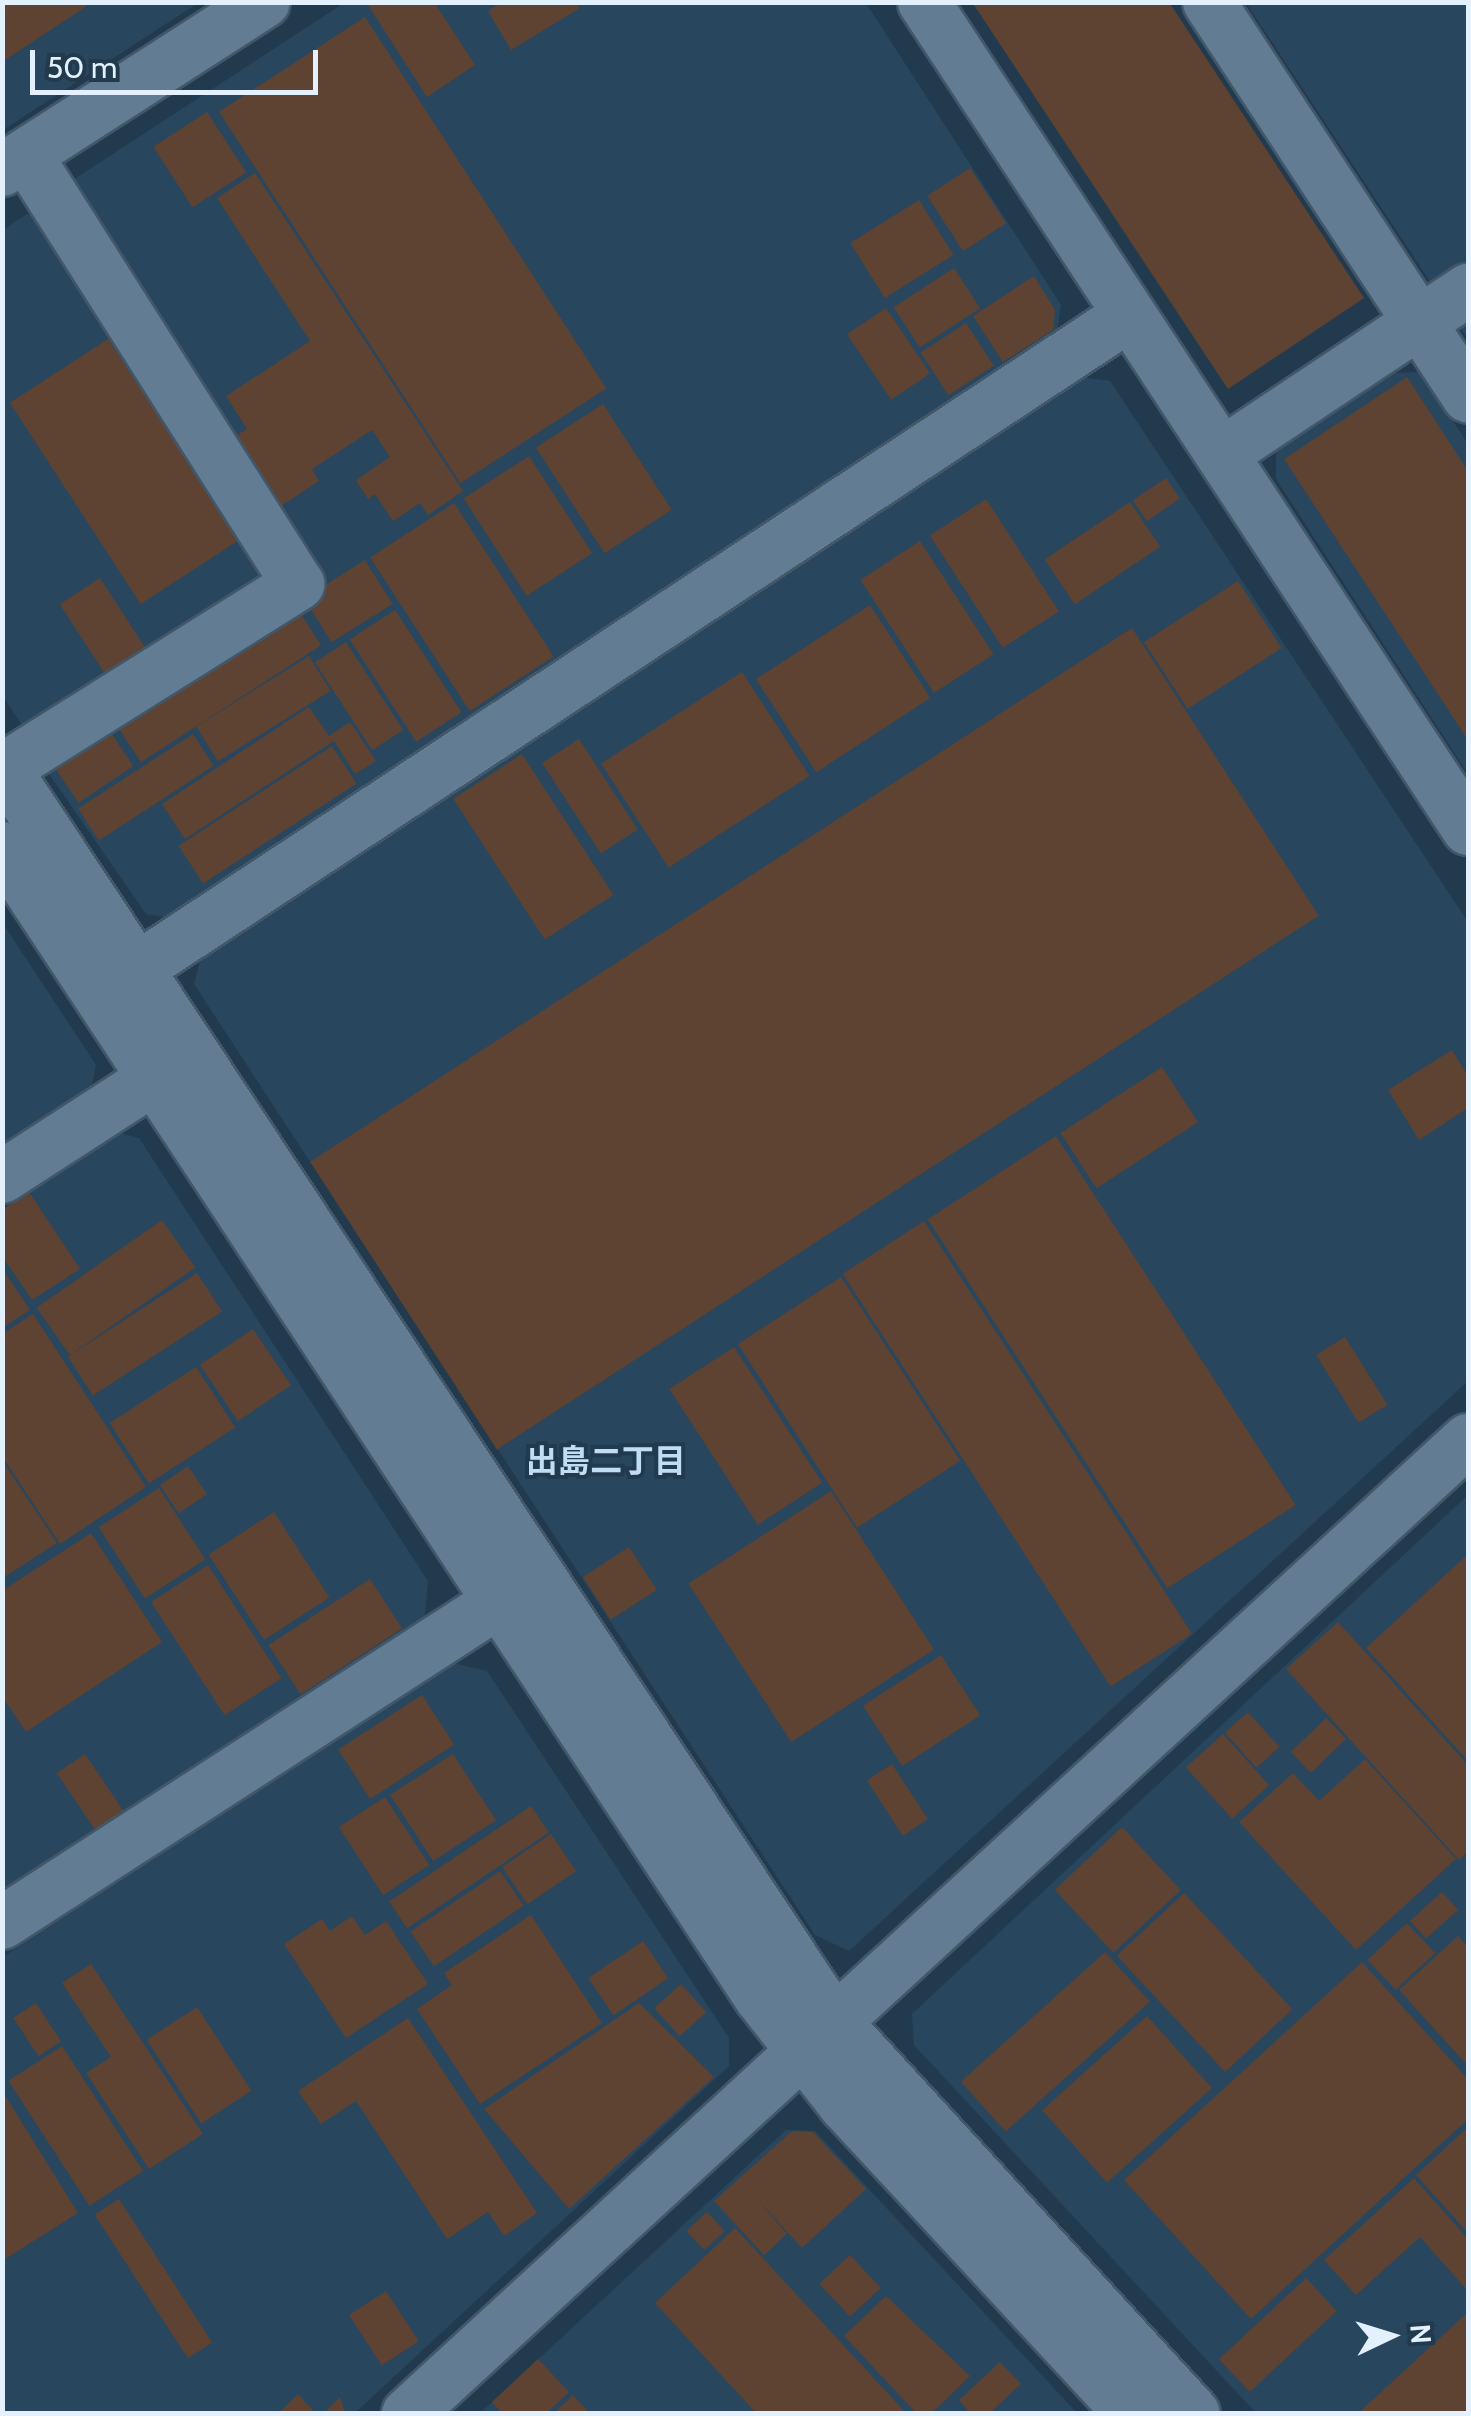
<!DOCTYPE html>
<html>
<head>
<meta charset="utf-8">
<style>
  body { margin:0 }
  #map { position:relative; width:1471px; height:2416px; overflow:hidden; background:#223a4e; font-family:Cabin,"Noto Sans JP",sans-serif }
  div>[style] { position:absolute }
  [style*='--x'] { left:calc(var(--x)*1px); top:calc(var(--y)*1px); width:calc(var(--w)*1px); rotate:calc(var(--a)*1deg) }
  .built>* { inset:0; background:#29465f }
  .building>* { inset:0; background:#5e4232; transform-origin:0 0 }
  .roads { filter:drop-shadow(2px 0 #425768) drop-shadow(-2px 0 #425768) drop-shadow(0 2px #425768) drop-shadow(0 -2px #425768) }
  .minor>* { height:52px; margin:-26px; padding:0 26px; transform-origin:26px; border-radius:26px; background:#627c93 }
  span { translate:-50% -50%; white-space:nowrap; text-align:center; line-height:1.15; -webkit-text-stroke:8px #223a4e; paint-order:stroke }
  .neighbourhood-label { font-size:32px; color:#c0ddf6; font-weight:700 }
  .frame { position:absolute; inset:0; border:5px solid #e3f1fe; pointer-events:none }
  .north { position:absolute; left:1341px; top:2286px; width:100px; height:100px; -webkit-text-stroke:8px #223a4e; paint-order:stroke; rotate:86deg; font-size:28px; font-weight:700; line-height:40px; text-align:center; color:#e3f1fe }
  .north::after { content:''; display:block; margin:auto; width:35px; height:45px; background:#e3f1fe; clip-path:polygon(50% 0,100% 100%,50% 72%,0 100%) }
  .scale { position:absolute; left:30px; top:50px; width:288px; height:45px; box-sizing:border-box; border:5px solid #e3f1fe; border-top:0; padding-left:12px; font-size:30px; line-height:35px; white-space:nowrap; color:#e3f1fe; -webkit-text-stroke:8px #223a4e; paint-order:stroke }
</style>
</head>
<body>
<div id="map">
  <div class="built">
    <i style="clip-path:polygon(3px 3px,198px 3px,3px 130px)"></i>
    <i style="clip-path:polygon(344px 3px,866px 3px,1061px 305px,1056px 337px,168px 918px,146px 914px,47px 771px,317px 582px,73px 180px)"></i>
    <i style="clip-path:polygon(1246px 3px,1468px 3px,1468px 339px)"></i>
    <i style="clip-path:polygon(27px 214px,47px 221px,267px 558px,264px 585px,23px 727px,3px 696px,3px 230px)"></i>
    <i style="clip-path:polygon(1421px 372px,1468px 444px,1468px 774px,1276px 479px,1276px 450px,1393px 373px)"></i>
    <i style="clip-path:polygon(1080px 377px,1110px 381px,1468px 922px,1468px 1381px,849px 1951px,815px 1935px,194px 984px,201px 957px)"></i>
    <i style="clip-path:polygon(2px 922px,96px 1065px,91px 1090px,2px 1148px)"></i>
    <i style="clip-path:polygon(118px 1133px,139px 1138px,428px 1581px,424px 1623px,3px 1895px,3px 1208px)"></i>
    <i style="clip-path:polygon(1468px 1495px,1468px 2413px,1256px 2413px,914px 2045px,912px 2014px)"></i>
    <i style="clip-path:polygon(453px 1663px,487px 1671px,729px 2038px,729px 2066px,355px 2413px,3px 2414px,3px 1957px)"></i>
    <i style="clip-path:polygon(786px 2130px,815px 2131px,1077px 2413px,479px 2414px)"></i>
  </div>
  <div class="building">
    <i style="clip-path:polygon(2px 2px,93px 2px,2px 62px)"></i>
    <i style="clip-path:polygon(366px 2px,434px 2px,475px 65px,427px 97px)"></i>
    <i style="clip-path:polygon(502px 2px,577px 2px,580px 8px,511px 50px,488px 11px)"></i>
    <i style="clip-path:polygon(972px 2px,1169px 2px,1364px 298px,1228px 389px)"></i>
    <i style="left:365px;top:17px;width:443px;height:174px;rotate:57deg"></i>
    <i style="left:207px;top:112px;width:72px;height:64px;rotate:57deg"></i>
    <i style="left:970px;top:168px;width:66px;height:51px;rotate:57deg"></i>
    <i style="clip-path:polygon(255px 173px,463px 491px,428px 515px,420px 503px,393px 521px,375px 494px,368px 499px,356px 480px,390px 457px,372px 430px,312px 469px,319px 481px,281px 506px,235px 436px,247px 429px,226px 396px,310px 341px,217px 198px)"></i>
    <i style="left:919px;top:200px;width:65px;height:81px;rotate:58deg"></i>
    <i style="left:954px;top:268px;width:48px;height:72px;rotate:57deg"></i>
    <i style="clip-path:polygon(1034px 276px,1055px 310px,1053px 330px,1003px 362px,973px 316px)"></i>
    <i style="left:886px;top:308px;width:79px;height:47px;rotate:56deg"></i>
    <i style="left:966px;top:323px;width:51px;height:54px;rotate:57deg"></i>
    <i style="left:108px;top:339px;width:240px;height:117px;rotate:57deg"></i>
    <i style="clip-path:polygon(1407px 377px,1468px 471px,1468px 740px,1284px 459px)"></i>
    <i style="left:603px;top:404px;width:126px;height:80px;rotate:57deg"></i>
    <i style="left:529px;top:456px;width:116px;height:78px;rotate:57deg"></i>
    <i style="left:1166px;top:478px;width:25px;height:40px;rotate:56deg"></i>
    <i style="left:986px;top:499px;width:134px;height:67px;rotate:57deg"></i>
    <i style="left:1130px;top:502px;width:54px;height:103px;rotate:56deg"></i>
    <i style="left:454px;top:503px;width:183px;height:100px;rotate:57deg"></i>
    <i style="left:920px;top:541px;width:135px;height:71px;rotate:57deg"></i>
    <i style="left:365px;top:560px;width:52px;height:72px;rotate:58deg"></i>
    <i style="left:100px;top:578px;width:87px;height:48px;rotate:57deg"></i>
    <i style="left:1238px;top:581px;width:80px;height:112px;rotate:57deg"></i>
    <i style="left:295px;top:605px;width:48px;height:215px;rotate:57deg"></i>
    <i style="left:870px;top:605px;width:111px;height:136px;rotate:57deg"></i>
    <i style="left:395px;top:610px;width:122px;height:54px;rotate:57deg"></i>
    <i style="left:1132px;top:628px;width:343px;height:980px;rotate:57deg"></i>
    <i style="left:346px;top:642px;width:105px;height:37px;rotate:57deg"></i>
    <i style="left:309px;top:656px;width:41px;height:133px;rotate:58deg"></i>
    <i style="left:742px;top:672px;width:124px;height:168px;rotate:57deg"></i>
    <i style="clip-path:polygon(309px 707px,329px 736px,350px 722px,376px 761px,355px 774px,334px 741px,185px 839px,162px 804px)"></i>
    <i style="left:107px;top:727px;width:47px;height:66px;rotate:56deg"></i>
    <i style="left:193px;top:734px;width:38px;height:137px;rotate:57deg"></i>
    <i style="left:579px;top:739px;width:108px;height:44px;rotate:57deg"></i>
    <i style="left:332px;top:746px;width:45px;height:183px;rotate:57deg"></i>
    <i style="left:522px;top:754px;width:168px;height:82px;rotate:57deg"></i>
    <i style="clip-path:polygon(1452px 1050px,1468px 1076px,1468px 1108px,1419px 1140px,1388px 1090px)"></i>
    <i style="left:1162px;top:1067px;width:66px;height:121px;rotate:57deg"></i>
    <i style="left:1056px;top:1136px;width:440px;height:153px;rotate:57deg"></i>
    <i style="clip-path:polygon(29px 1192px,80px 1269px,32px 1300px,2px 1256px,2px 1210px)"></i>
    <i style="left:162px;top:1220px;width:58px;height:153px;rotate:55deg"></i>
    <i style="left:924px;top:1221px;width:492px;height:97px;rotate:57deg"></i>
    <i style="clip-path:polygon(2px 1268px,30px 1310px,2px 1328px)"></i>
    <i style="left:197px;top:1273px;width:46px;height:154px;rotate:57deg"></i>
    <i style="left:841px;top:1277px;width:219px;height:123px;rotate:57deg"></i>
    <i style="clip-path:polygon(33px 1314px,146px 1487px,60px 1544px,2px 1456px,2px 1334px)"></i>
    <i style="left:253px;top:1329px;width:68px;height:64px;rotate:56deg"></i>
    <i style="left:1345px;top:1337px;width:80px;height:34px;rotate:58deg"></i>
    <i style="left:734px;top:1347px;width:162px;height:77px;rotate:57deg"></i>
    <i style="left:196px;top:1367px;width:72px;height:103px;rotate:57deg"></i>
    <i style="clip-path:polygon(2px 1460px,57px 1543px,6px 1576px,2px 1571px)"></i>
    <i style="left:188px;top:1466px;width:34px;height:34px;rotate:56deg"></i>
    <i style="left:159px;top:1488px;width:85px;height:72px;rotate:57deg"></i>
    <i style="left:831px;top:1491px;width:189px;height:170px;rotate:57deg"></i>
    <i style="left:274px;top:1512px;width:102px;height:78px;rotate:57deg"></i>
    <i style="clip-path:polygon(91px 1533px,162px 1642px,26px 1732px,2px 1696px,2px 1591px)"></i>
    <i style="left:629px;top:1547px;width:51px;height:55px;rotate:57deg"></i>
    <i style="clip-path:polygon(1468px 1554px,1468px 1761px,1366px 1648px)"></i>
    <i style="left:208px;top:1565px;width:135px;height:68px;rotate:57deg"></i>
    <i style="left:370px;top:1579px;width:59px;height:121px;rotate:57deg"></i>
    <i style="clip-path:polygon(1338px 1622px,1468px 1765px,1468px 1851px,1459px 1860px,1286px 1669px)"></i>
    <i style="left:941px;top:1655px;width:72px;height:93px;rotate:57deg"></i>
    <i style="left:422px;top:1695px;width:59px;height:100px;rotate:57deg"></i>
    <i style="left:1248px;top:1712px;width:47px;height:31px;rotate:48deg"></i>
    <i style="left:1326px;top:1718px;width:29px;height:49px;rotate:46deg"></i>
    <i style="left:1223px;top:1734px;width:69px;height:50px;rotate:48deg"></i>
    <i style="left:85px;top:1754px;width:70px;height:34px;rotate:56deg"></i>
    <i style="left:453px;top:1754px;width:79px;height:75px;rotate:57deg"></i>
    <i style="clip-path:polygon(1365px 1759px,1456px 1859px,1356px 1950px,1239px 1822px,1293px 1773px,1319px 1801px)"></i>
    <i style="left:892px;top:1764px;width:66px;height:30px;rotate:57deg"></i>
    <i style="left:385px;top:1797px;width:81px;height:55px;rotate:57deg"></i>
    <i style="left:531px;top:1806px;width:32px;height:171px;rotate:56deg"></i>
    <i style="left:1122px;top:1827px;width:86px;height:92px;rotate:47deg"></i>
    <i style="left:551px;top:1834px;width:45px;height:59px;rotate:56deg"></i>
    <i style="left:500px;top:1871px;width:42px;height:108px;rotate:56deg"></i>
    <i style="left:1442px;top:1892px;width:24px;height:43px;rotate:48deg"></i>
    <i style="left:1184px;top:1893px;width:159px;height:92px;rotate:47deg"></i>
    <i style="clip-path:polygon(531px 1915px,602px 2023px,480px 2104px,417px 2009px,452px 1985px,444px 1973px)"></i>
    <i style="clip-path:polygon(352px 1916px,365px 1935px,386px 1921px,428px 1984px,346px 2038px,284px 1944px,322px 1919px,330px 1931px)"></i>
    <i style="left:1407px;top:1923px;width:41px;height:54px;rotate:47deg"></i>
    <i style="clip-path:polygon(1458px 1936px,1468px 1947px,1468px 2066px,1399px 1990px)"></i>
    <i style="left:643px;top:1941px;width:45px;height:66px;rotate:56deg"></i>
    <i style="left:1105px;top:1952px;width:67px;height:194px;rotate:48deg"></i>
    <i style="clip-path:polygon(1362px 1962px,1468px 2079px,1468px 2119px,1251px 2319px,1124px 2180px)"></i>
    <i style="clip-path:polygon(91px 1964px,203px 2134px,149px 2169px,86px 2073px,111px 2057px,62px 1983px)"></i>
    <i style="left:681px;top:1984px;width:38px;height:36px;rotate:48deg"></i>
    <i style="left:36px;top:2003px;width:46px;height:27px;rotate:57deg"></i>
    <i style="clip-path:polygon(639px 2003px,714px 2077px,569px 2209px,484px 2109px)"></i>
    <i style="left:197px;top:2007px;width:100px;height:60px;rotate:57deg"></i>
    <i style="left:1147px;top:2016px;width:97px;height:141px;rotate:48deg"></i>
    <i style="clip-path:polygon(408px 2018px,537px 2213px,504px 2236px,488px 2212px,447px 2239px,356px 2101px,321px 2124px,298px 2091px)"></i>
    <i style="left:62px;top:2046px;width:149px;height:64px;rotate:57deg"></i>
    <i style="clip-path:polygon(6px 2097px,78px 2213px,2px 2261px,2px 2099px)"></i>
    <i style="clip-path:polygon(1468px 2127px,1468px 2233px,1416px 2175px)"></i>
    <i style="clip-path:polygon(792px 2131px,813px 2132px,866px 2189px,802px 2248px,756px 2198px,787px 2234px,764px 2255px,714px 2201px)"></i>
    <i style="clip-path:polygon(1414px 2178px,1468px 2239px,1468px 2291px,1420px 2237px,1356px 2295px,1324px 2260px)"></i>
    <i style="left:119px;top:2199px;width:171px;height:29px;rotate:57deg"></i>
    <i style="left:707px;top:2212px;width:26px;height:28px;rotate:47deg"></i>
    <i style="clip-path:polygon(735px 2228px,907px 2414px,757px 2414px,655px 2303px)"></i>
    <i style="left:850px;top:2255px;width:45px;height:42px;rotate:47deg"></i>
    <i style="left:1306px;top:2278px;width:45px;height:119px;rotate:47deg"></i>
    <i style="left:386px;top:2291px;width:60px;height:44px;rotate:57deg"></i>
    <i style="clip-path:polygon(886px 2296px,970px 2376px,931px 2414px,917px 2414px,844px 2336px)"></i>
    <i style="clip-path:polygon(1468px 2312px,1468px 2414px,1357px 2414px,1365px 2407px)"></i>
    <i style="clip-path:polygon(538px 2359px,569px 2392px,546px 2414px,503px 2414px,492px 2402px)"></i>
    <i style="clip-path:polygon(1000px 2362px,1021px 2384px,989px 2414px,971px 2414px,959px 2400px)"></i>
    <i style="clip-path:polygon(298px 2394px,316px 2414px,278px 2414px)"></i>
    <i style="clip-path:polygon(573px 2395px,590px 2414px,553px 2414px)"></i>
    <i style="clip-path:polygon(340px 2397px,345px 2414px,323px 2414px)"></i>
  </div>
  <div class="roads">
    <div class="minor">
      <i style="--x:924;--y:2;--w:990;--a:56.66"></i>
      <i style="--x:1209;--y:2;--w:472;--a:56.7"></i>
      <i style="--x:2;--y:170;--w:311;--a:-32.7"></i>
      <i style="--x:1222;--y:454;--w:296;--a:-33.7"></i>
      <i style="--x:2;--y:765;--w:1505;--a:56.49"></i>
      <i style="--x:833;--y:2020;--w:534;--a:47.5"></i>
      <i style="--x:2;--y:770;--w:350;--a:-32.1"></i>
      <i style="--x:298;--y:584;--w:508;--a:-122.38"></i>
      <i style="--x:2;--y:848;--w:1378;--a:56.58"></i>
      <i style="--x:761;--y:1998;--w:135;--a:51.9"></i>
      <i style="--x:844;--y:2104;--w:422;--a:47.2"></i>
      <i style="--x:111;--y:986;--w:1218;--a:-33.38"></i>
      <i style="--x:2;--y:1177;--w:216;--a:-32.9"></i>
      <i style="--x:2;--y:1923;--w:626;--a:-32.88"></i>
      <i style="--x:408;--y:2414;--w:1440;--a:-42.58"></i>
    </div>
  </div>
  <div class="neighbourhood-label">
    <span style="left:606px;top:1461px">出島二丁目</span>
  </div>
  <div class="frame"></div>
  <div class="north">N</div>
  <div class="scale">50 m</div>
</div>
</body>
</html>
